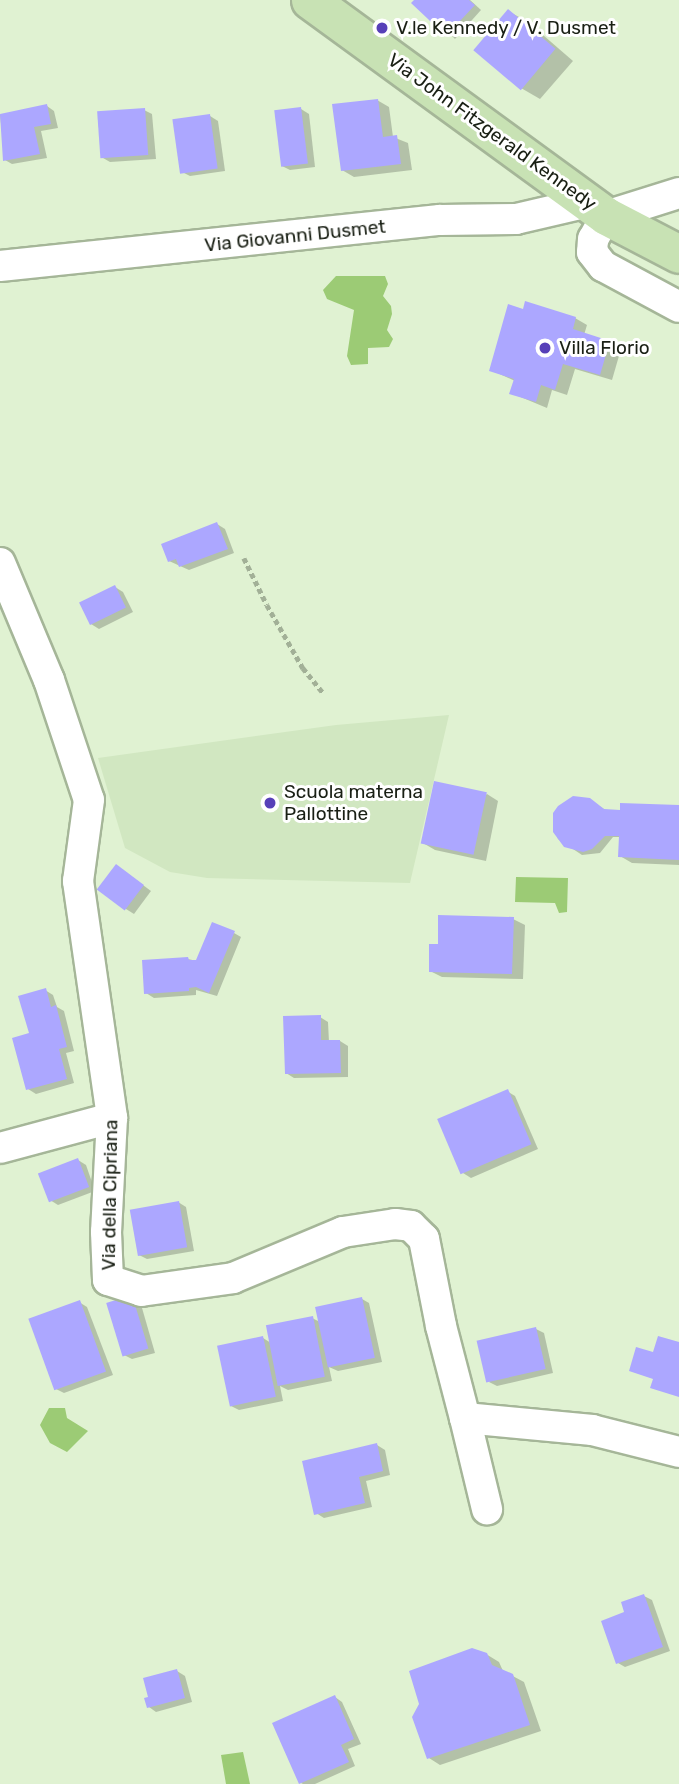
<!DOCTYPE html>
<html>
<head>
<meta charset="utf-8">
<style>
  body { margin:0 }
  #map { position:relative; width:679px; height:1784px; overflow:hidden; background:#e0f2d2; font-family:Rubik,sans-serif }
  div>[style] { position:absolute }
  [style*='--x'] { left:calc(var(--x)*1px); top:calc(var(--y)*1px); width:calc(var(--w)*1px); rotate:calc(var(--a)*1deg) }
  .built>* { inset:0; background:#d1e7c1 }
  .water>* { inset:0; background:#9ccb75 }
  .shadow>* { inset:0; background:#0003 }
  .building>* { inset:0; background:#aca7ff; transform-origin:0 0 }
  .path>* { height:4.5px; margin-top:-2.25px; transform-origin:0; background:repeating-linear-gradient(90deg,#a2b097 0 5px,transparent 0 8.5px) }
  .roads { filter:drop-shadow(2px 0 #a5b698) drop-shadow(-2px 0 #a5b698) drop-shadow(0 2px #a5b698) drop-shadow(0 -2px #a5b698) }
  .minor>* { height:30px; margin:-15px; padding:0 15px; transform-origin:15px; border-radius:15px; background:#fff }
  .major>* { height:37px; margin:-18.5px; padding:0 18.5px; transform-origin:18.5px; border-radius:18.5px; background:#c8e2b4 }
  .dots>* { width:19px; height:19px; translate:-50% -50%; box-sizing:border-box; border:4px solid #fff; border-radius:50% }
  span { translate:-50% -50%; white-space:nowrap; text-align:center; line-height:1.15; -webkit-text-stroke:6px #fff; paint-order:stroke }
  .poi-label { font-size:19px; color:#191f14 }
  .left { translate:0 -50%; text-align:left }
  .street-label { font-size:19px; color:#191f14 }
</style>
</head>
<body>
<div id="map">
  <div class="built">
    <i style="clip-path:polygon(449px 715px,410px 883px,207px 878px,170px 872px,125px 848px,98px 758px,336px 725px)"></i>
  </div>
  <div class="water">
    <i style="clip-path:polygon(336px 276px,385px 276px,388px 284px,383px 296px,391px 306px,392px 314px,387px 330px,393px 339px,389px 347px,368px 348px,368px 364px,351px 365px,347px 356px,354px 310px,327px 299px,323px 290px)"></i>
    <i style="clip-path:polygon(516px 877px,568px 878px,567px 912px,559px 913px,555px 903px,515px 902px)"></i>
    <i style="clip-path:polygon(49px 1408px,65px 1408px,67px 1418px,88px 1431px,67px 1452px,50px 1443px,40px 1425px)"></i>
    <i style="clip-path:polygon(243px 1752px,250px 1784px,226px 1784px,221px 1755px)"></i>
  </div>
  <div class="shadow">
    <i style="clip-path:polygon(416px 0,470px 0,481px 10px,455px 39px)"></i>
    <i style="clip-path:polygon(508px 11px,528px 22px,573px 61px,540px 99px,521px 88px)"></i>
    <i style="clip-path:polygon(377px 100px,389px 107px,393px 137px,408px 143px,412px 170px,354px 177px,342px 170px)"></i>
    <i style="clip-path:polygon(47px 106px,54px 111px,58px 128px,41px 131px,47px 158px,12px 164px,5px 160px,0 115px)"></i>
    <i style="clip-path:polygon(301px 109px,309px 114px,315px 167px,290px 170px,282px 166px)"></i>
    <i style="clip-path:polygon(144px 110px,152px 114px,156px 159px,110px 162px,103px 158px)"></i>
    <i style="clip-path:polygon(210px 116px,218px 121px,225px 171px,190px 176px,182px 172px)"></i>
    <i style="clip-path:polygon(524px 311px,575px 318px,587px 325px,584px 335px,621px 349px,612px 380px,575px 369px,567px 395px,552px 390px,547px 408px,511px 393px,515px 381px,491px 370px)"></i>
    <i style="clip-path:polygon(217px 524px,225px 529px,234px 553px,189px 570px,169px 561px)"></i>
    <i style="clip-path:polygon(115px 587px,123px 592px,133px 612px,99px 629px,91px 624px)"></i>
    <i style="clip-path:polygon(487px 794px,498px 801px,486px 861px,435px 850px,423px 843px)"></i>
    <i style="clip-path:polygon(590px 800px,607px 811px,679px 807px,679px 865px,632px 863px,620px 856px,621px 837px,613px 837px,600px 853px,582px 855px,558px 839px,555px 831px)"></i>
    <i style="clip-path:polygon(124px 871px,151px 891px,134px 914px,126px 909px)"></i>
    <i style="clip-path:polygon(513px 919px,525px 925px,523px 979px,442px 977px,430px 971px,440px 946px)"></i>
    <i style="clip-path:polygon(234px 933px,241px 937px,217px 996px,196px 990px,196px 995px,154px 998px,146px 993px,188px 959px,197px 961px)"></i>
    <i style="clip-path:polygon(45px 990px,53px 995px,57px 1007px,64px 1011px,74px 1051px,66px 1053px,74px 1083px,36px 1094px,28px 1089px,31px 1034px)"></i>
    <i style="clip-path:polygon(320px 1017px,328px 1022px,329px 1042px,340px 1041px,348px 1046px,348px 1077px,294px 1078px,286px 1073px)"></i>
    <i style="clip-path:polygon(507px 1091px,515px 1096px,538px 1149px,471px 1178px,463px 1173px)"></i>
    <i style="clip-path:polygon(78px 1160px,86px 1165px,95px 1191px,58px 1205px,50px 1200px)"></i>
    <i style="clip-path:polygon(178px 1202px,186px 1207px,194px 1251px,147px 1259px,139px 1255px)"></i>
    <i style="clip-path:polygon(132px 1297px,140px 1301px,155px 1353px,132px 1359px,124px 1355px)"></i>
    <i style="clip-path:polygon(362px 1299px,369px 1303px,382px 1362px,338px 1371px,329px 1367px,332px 1381px,288px 1390px,280px 1386px,283px 1401px,239px 1410px,231px 1406px,263px 1338px,271px 1343px,312px 1318px,320px 1322px)"></i>
    <i style="clip-path:polygon(79px 1302px,87px 1307px,113px 1375px,64px 1393px,56px 1389px)"></i>
    <i style="clip-path:polygon(536px 1329px,544px 1333px,553px 1373px,497px 1386px,489px 1382px)"></i>
    <i style="clip-path:polygon(377px 1445px,385px 1450px,390px 1475px,366px 1481px,372px 1507px,324px 1518px,316px 1513px)"></i>
    <i style="clip-path:polygon(644px 1596px,652px 1600px,670px 1651px,625px 1667px,618px 1663px)"></i>
    <i style="clip-path:polygon(486px 1654px,499px 1662px,503px 1671px,524px 1682px,541px 1731px,440px 1765px,429px 1758px)"></i>
    <i style="clip-path:polygon(177px 1671px,185px 1676px,192px 1702px,156px 1712px,149px 1707px)"></i>
    <i style="clip-path:polygon(335px 1697px,342px 1702px,361px 1744px,348px 1749px,355px 1766px,315px 1784px,303px 1784px,301px 1783px)"></i>
  </div>
  <div class="building">
    <i style="clip-path:polygon(414px 0,469px 0,475px 5px,446px 36px,411px 3px)"></i>
    <i style="left:508px;top:9px;width:62px;height:54px;rotate:40deg"></i>
    <i style="clip-path:polygon(378px 99px,383px 137px,397px 135px,401px 164px,341px 171px,332px 104px)"></i>
    <i style="clip-path:polygon(47px 104px,51px 124px,34px 127px,40px 154px,3px 161px,0 114px)"></i>
    <i style="left:301px;top:107px;width:57px;height:27px;rotate:83deg"></i>
    <i style="left:145px;top:108px;width:47px;height:48px;rotate:86deg"></i>
    <i style="left:210px;top:114px;width:55px;height:38px;rotate:82deg"></i>
    <i style="clip-path:polygon(525px 301px,576px 317px,573px 329px,610px 341px,600px 375px,563px 364px,555px 390px,541px 385px,536px 402px,509px 394px,514px 379px,489px 371px,508px 304px,523px 309px)"></i>
    <i style="clip-path:polygon(217px 522px,228px 549px,179px 567px,176px 559px,168px 562px,161px 544px)"></i>
    <i style="left:115px;top:585px;width:25px;height:40px;rotate:64deg"></i>
    <i style="left:434px;top:781px;width:54px;height:64px;rotate:12deg"></i>
    <i style="clip-path:polygon(573px 796px,590px 798px,604px 809px,620px 810px,620px 803px,679px 805px,679px 860px,618px 857px,619px 836px,605px 836px,592px 849px,583px 852px,564px 847px,553px 832px,553px 813px,558px 806px)"></i>
    <i style="left:116px;top:864px;width:35px;height:32px;rotate:37deg"></i>
    <i style="clip-path:polygon(438px 915px,514px 917px,512px 974px,429px 972px,429px 944px,438px 944px)"></i>
    <i style="clip-path:polygon(212px 922px,235px 931px,209px 993px,196px 987px,189px 988px,189px 991px,144px 994px,142px 960px,188px 957px,189px 960px,196px 960px)"></i>
    <i style="clip-path:polygon(46px 988px,51px 1007px,56px 1005px,67px 1047px,59px 1049px,67px 1079px,26px 1090px,12px 1038px,29px 1033px,18px 996px)"></i>
    <i style="clip-path:polygon(321px 1015px,321px 1040px,340px 1040px,341px 1073px,285px 1074px,283px 1016px)"></i>
    <i style="left:508px;top:1089px;width:60px;height:77px;rotate:67deg"></i>
    <i style="left:78px;top:1158px;width:31px;height:43px;rotate:69deg"></i>
    <i style="left:179px;top:1201px;width:47px;height:50px;rotate:80deg"></i>
    <i style="left:132px;top:1295px;width:56px;height:27px;rotate:73deg"></i>
    <i style="left:362px;top:1297px;width:62px;height:48px;rotate:78deg"></i>
    <i style="left:80px;top:1300px;width:76px;height:55px;rotate:70deg"></i>
    <i style="left:313px;top:1316px;width:62px;height:48px;rotate:79deg"></i>
    <i style="left:536px;top:1327px;width:43px;height:61px;rotate:77deg"></i>
    <i style="left:263px;top:1336px;width:62px;height:47px;rotate:78deg"></i>
    <i style="clip-path:polygon(658px 1336px,679px 1342px,679px 1397px,650px 1388px,653px 1379px,629px 1371px,636px 1347px,653px 1352px)"></i>
    <i style="clip-path:polygon(377px 1443px,383px 1471px,359px 1477px,365px 1503px,314px 1515px,302px 1461px)"></i>
    <i style="clip-path:polygon(644px 1594px,663px 1647px,616px 1664px,601px 1621px,624px 1612px,621px 1602px)"></i>
    <i style="clip-path:polygon(472px 1648px,487px 1653px,492px 1665px,513px 1674px,530px 1725px,427px 1759px,412px 1717px,419px 1704px,409px 1671px)"></i>
    <i style="clip-path:polygon(177px 1669px,185px 1698px,147px 1708px,144px 1698px,148px 1697px,143px 1678px)"></i>
    <i style="clip-path:polygon(335px 1695px,354px 1739px,341px 1745px,349px 1762px,299px 1784px,272px 1723px)"></i>
  </div>
  <div class="path">
    <i style="--x:244;--y:558;--w:52;--a:63.9"></i>
    <i style="--x:267;--y:605;--w:73;--a:60.3"></i>
    <i style="--x:303;--y:668;--w:32;--a:51"></i>
  </div>
  <div class="roads">
    <div class="minor">
      <i style="--x:679;--y:193;--w:77;--a:162.5"></i>
      <i style="--x:606;--y:216;--w:26;--a:119"></i>
      <i style="--x:593;--y:239;--w:13;--a:94"></i>
      <i style="--x:592;--y:252;--w:18;--a:52"></i>
      <i style="--x:603;--y:266;--w:86;--a:28.3"></i>
      <i style="--x:0;--y:266;--w:442;--a:-6"></i>
      <i style="--x:440;--y:220;--w:76;--a:-0.8"></i>
      <i style="--x:516;--y:219;--w:75;--a:-13.1"></i>
      <i style="--x:0;--y:563;--w:127;--a:67.3"></i>
      <i style="--x:49;--y:680;--w:126;--a:71.6"></i>
      <i style="--x:89;--y:800;--w:82;--a:97.7"></i>
      <i style="--x:78;--y:881;--w:239;--a:81.8"></i>
      <i style="--x:112;--y:1118;--w:114;--a:93"></i>
      <i style="--x:106;--y:1232;--w:48;--a:87.6"></i>
      <i style="--x:108;--y:1280;--w:35;--a:18"></i>
      <i style="--x:141;--y:1291;--w:93;--a:-8"></i>
      <i style="--x:233;--y:1278;--w:119;--a:-22.7"></i>
      <i style="--x:343;--y:1232;--w:53;--a:-8.7"></i>
      <i style="--x:395;--y:1224;--w:16;--a:7"></i>
      <i style="--x:411;--y:1226;--w:18;--a:45"></i>
      <i style="--x:424;--y:1239;--w:89;--a:78.9"></i>
      <i style="--x:441;--y:1326;--w:95;--a:75.4"></i>
      <i style="--x:465;--y:1418;--w:128;--a:5.4"></i>
      <i style="--x:592;--y:1430;--w:90;--a:14.2"></i>
      <i style="--x:0;--y:1148;--w:116;--a:-15"></i>
      <i style="--x:465;--y:1418;--w:94;--a:76.4"></i>
    </div>
    <div class="major">
      <i style="--x:310;--y:0;--w:366;--a:36.1"></i>
      <i style="--x:606;--y:216;--w:82;--a:27.5"></i>
    </div>
  </div>
  <div class="dots">
    <i style="left:382px;top:28px;background:#5740b8"></i>
    <i style="left:545px;top:348px;background:#5740b8"></i>
    <i style="left:270px;top:803px;background:#5740b8"></i>
  </div>
  <div class="poi-label">
    <span class="left" style="left:396px;top:28px">V.le Kennedy / V. Dusmet</span>
    <span class="left" style="left:559px;top:348px">Villa Florio</span>
    <span class="left" style="left:284px;top:803px">Scuola materna<br>Pallottine</span>
  </div>
  <div class="street-label">
    <span style="left:492px;top:132px;rotate:36deg">Via John Fitzgerald Kennedy</span>
    <span style="left:295px;top:236px;rotate:-6deg">Via Giovanni Dusmet</span>
    <span style="left:110px;top:1195px;rotate:-89deg">Via della Cipriana</span>
  </div>
</div>
</body>
</html>
